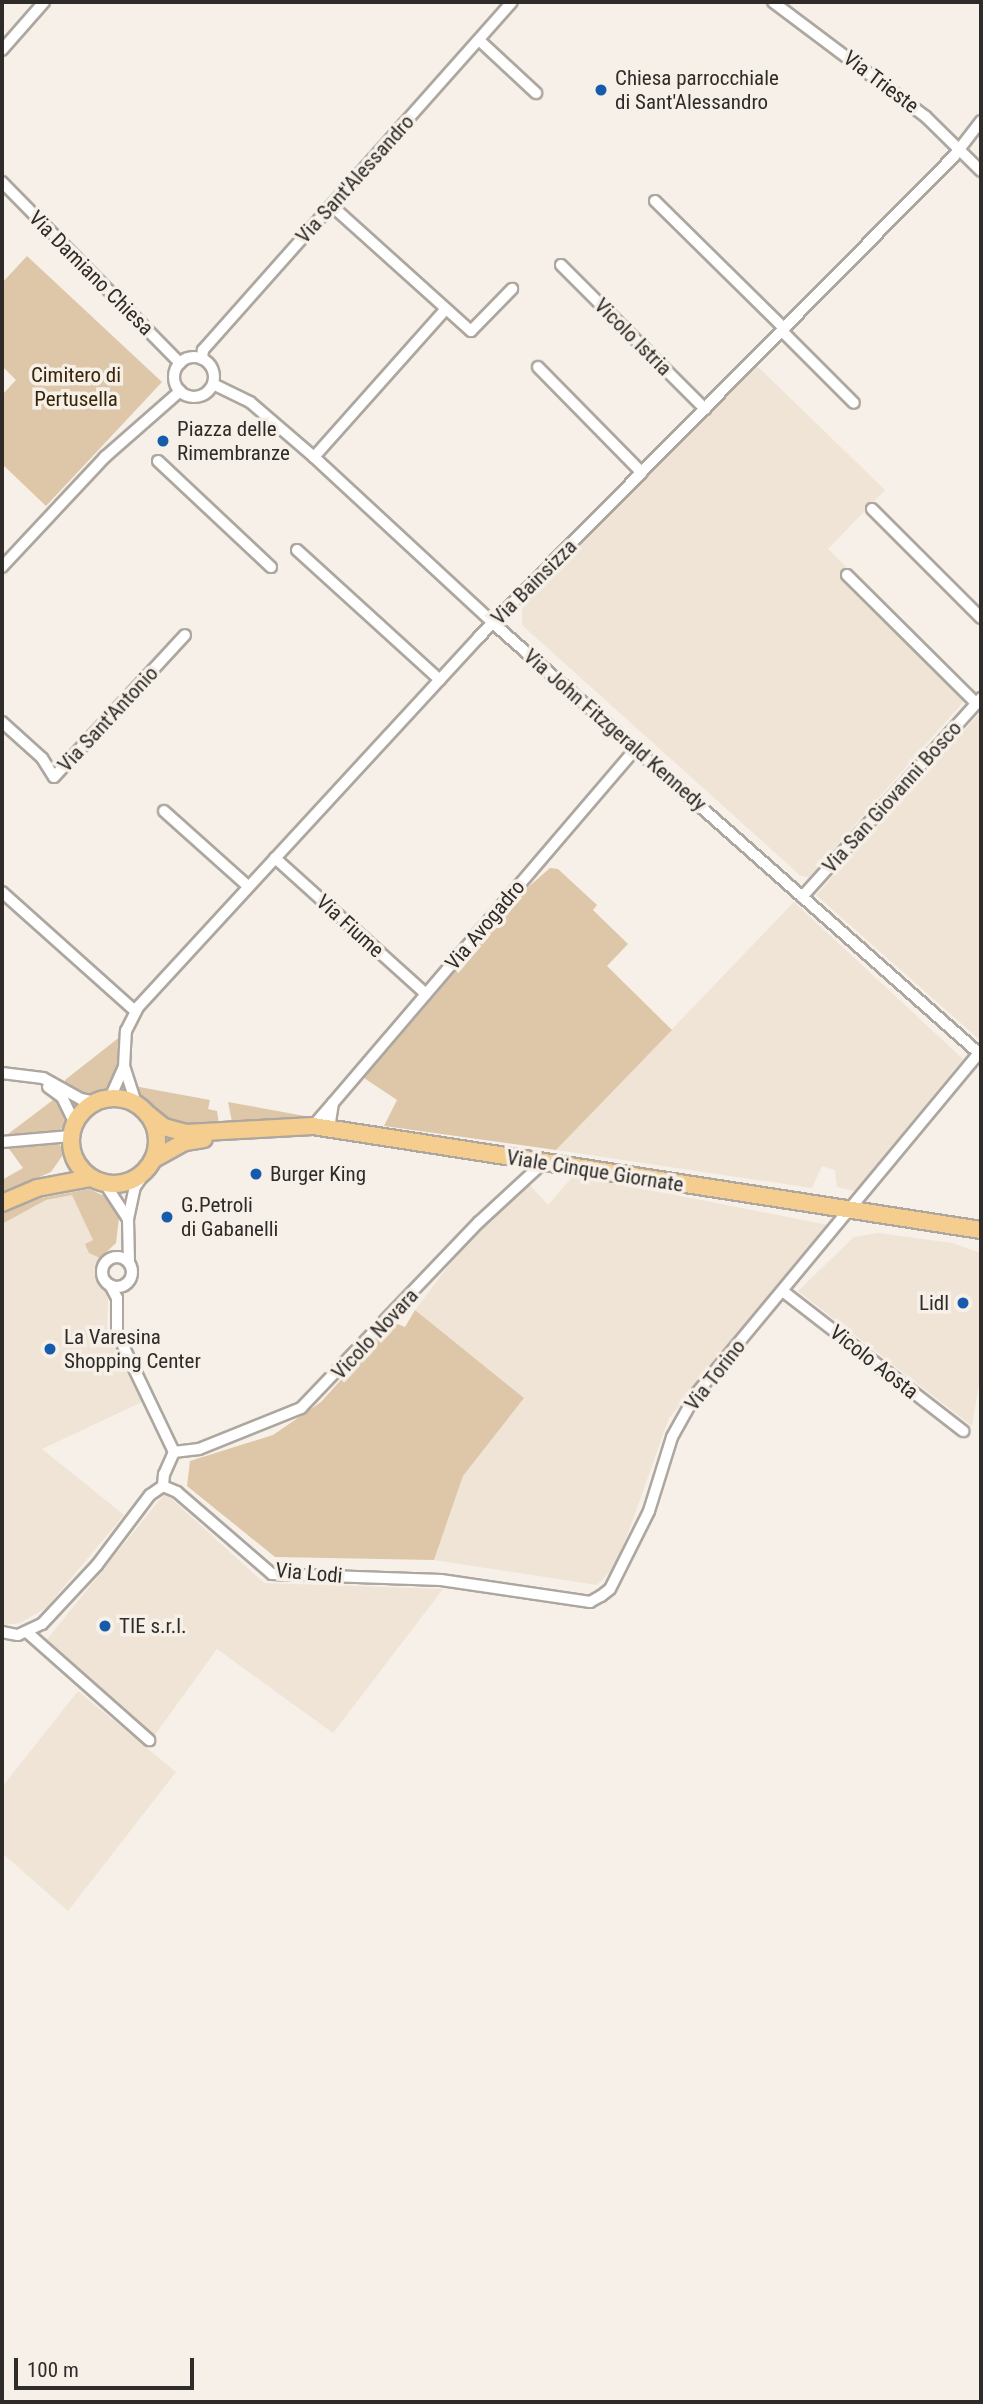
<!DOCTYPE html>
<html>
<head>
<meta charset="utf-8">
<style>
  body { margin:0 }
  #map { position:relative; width:983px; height:2404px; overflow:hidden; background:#f6f0e8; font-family:"Roboto Condensed",sans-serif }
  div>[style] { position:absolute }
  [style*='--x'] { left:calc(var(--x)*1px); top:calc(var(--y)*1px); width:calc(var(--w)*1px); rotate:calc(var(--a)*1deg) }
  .built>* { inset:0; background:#efe4d6 }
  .green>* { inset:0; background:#dec7a8 }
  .roads { filter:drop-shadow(2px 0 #ada7a0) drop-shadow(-2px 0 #ada7a0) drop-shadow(0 2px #ada7a0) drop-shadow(0 -2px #ada7a0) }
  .minor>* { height:10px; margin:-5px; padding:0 5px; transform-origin:5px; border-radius:5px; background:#fff }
  .minor>.ring { margin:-5px; padding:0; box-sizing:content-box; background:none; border:10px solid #fff; border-radius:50% }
  .primary>* { height:16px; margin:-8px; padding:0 8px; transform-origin:8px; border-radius:8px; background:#f5ce8f }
  .primary>.ring { margin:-8px; padding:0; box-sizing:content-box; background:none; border:16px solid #f5ce8f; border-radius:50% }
  .dots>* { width:19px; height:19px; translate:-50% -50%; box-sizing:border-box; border:4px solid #f6f0e8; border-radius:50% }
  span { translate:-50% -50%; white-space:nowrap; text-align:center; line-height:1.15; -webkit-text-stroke:7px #f6f0e8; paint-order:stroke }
  .poi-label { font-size:21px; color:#2e2b28 }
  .left { translate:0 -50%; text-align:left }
  .right { translate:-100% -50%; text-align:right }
  .street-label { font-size:21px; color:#2e2b28 }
  .park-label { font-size:21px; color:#382506 }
  .frame { position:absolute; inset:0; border:4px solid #2e2b28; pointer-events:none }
  .scale { position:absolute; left:14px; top:2358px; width:180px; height:32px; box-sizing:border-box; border:4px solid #2e2b28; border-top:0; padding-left:9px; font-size:21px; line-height:24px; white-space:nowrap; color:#2e2b28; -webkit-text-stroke:5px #f6f0e8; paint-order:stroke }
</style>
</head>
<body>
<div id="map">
  <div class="built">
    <i style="clip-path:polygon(757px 366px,885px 490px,828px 549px,972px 692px,809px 877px,801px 876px,522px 625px,522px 603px)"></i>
    <i style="clip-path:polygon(981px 712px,981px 1041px,816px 895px)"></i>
    <i style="clip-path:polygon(794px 902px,963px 1059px,855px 1191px,837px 1187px,835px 1170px,822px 1166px,812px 1188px,556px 1150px)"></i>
    <i style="clip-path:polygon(574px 1175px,833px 1226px,669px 1418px,628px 1533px,613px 1569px,597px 1585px,434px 1560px,463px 1476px,524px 1398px,415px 1310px,470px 1238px,529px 1184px,548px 1205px)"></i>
    <i style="clip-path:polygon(72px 1194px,93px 1240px,86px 1244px,100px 1258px,108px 1301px,107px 1328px,142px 1402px,42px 1449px,124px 1515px,46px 1608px,20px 1623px,2px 1625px,2px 1224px,46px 1200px)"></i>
    <i style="clip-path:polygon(878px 1233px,952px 1243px,981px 1253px,981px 1371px,972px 1426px,798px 1291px,854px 1237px)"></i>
    <i style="clip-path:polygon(165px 1493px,264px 1583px,443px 1589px,333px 1733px,217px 1649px,154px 1736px,45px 1642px)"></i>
    <i style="clip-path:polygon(78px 1691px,176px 1772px,68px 1911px,2px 1853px,2px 1787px)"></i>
  </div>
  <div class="green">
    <i style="clip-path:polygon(27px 256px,162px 382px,46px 506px,2px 464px,2px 395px,16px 380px,2px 366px,2px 283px)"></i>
    <i style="clip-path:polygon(550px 868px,558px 869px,597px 905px,593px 910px,628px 944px,607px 966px,672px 1030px,556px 1150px,384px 1126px,397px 1100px,364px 1078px,526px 889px)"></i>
    <i style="clip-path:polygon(121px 1036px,116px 1079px,108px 1091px,87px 1096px,65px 1085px,65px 1080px)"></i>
    <i style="clip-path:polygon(134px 1086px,210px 1100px,208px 1109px,217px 1111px,219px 1124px,175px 1124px,157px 1114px)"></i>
    <i style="clip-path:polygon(57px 1097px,66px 1124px,60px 1130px,4px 1137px)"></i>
    <i style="clip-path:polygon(228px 1102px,310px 1117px,232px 1122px)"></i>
    <i style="clip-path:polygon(58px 1142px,65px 1152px,51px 1172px,2px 1193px,2px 1180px,23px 1168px,7px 1146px)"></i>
    <i style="clip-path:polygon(89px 1189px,111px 1199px,119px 1218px,116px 1243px,100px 1258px,89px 1253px,85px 1244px,93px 1240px,72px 1195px,46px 1200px,2px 1224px,2px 1213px,41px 1198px)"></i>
    <i style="clip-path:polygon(415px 1310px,524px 1398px,463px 1476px,434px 1560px,275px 1557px,187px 1486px,190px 1461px,273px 1435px,321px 1402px,393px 1322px,405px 1327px)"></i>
  </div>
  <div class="roads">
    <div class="minor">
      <i style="--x:773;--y:2;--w:191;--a:36.9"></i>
      <i style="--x:926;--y:117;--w:77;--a:44.5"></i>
      <i style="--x:479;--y:40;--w:78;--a:42.9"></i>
      <i style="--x:2;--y:50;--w:64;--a:-48.8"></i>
      <i style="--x:2;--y:182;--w:254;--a:45.5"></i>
      <i style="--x:655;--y:201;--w:182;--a:44.6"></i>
      <i style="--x:332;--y:206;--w:187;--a:42"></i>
      <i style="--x:471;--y:331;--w:59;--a:-45.7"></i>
      <i style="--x:561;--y:265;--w:204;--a:45"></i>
      <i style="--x:783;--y:332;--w:100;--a:45"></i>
      <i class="ring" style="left:174px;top:357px;width:30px;height:30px"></i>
      <i style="--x:202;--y:359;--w:9;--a:-84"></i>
      <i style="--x:203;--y:350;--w:465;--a:-48.4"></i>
      <i style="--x:538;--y:367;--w:148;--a:45.5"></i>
      <i style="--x:213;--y:384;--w:41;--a:25.9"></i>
      <i style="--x:250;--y:402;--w:84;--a:40.7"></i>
      <i style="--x:314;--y:457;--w:244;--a:42.8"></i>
      <i style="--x:493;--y:623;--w:652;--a:41.52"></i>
      <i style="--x:314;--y:457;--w:198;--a:-48.3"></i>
      <i style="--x:158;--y:461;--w:155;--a:43.2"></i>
      <i style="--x:872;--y:509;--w:154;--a:45"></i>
      <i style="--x:297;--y:550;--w:193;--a:42.3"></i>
      <i style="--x:2;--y:567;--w:151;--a:-46.9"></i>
      <i style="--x:105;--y:457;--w:100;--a:-41.3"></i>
      <i style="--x:847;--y:575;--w:182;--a:44.8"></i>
      <i style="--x:2;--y:722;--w:54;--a:42"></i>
      <i style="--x:42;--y:758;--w:22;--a:58"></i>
      <i style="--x:54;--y:777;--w:193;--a:-47.3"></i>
      <i style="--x:164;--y:811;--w:113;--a:41.8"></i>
      <i style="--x:275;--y:858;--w:203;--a:42"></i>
      <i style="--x:2;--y:892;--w:178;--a:41.8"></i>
      <i style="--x:802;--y:897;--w:268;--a:-48"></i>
      <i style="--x:2;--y:1073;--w:41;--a:7"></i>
      <i style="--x:43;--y:1078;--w:43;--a:28.9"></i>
      <i style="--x:81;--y:1099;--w:15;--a:11"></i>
      <i style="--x:48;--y:1087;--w:17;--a:36"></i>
      <i style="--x:62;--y:1097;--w:30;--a:64"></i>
      <i style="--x:110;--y:1098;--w:32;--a:-66"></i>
      <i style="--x:136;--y:1103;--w:38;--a:-108"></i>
      <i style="--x:124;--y:1067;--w:36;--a:-87"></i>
      <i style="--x:126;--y:1031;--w:28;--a:-63"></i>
      <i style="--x:139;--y:1006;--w:502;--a:-47.34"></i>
      <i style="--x:479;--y:637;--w:676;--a:-45.36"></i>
      <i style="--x:954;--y:156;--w:44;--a:-52.4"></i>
      <i style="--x:333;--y:1103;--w:468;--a:-49.5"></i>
      <i style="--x:313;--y:1126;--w:30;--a:-49"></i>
      <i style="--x:333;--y:1103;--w:26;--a:99"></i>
      <i style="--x:2;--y:1142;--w:69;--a:-5"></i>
      <i style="--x:105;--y:1184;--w:42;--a:56.7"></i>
      <i class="ring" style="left:102px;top:1257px;width:20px;height:20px"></i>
      <i style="--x:129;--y:1263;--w:44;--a:-91.3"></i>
      <i style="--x:128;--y:1219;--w:33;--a:-78"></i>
      <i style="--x:135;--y:1187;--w:19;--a:-55"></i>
      <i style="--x:110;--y:1285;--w:15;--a:62"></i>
      <i style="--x:117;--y:1298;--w:35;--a:90"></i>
      <i style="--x:117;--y:1333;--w:132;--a:64.4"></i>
      <i style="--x:174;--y:1452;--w:24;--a:114"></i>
      <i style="--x:164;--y:1474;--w:12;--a:95"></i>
      <i style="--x:784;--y:1292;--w:227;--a:37.8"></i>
      <i style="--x:174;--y:1452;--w:25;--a:-7"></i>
      <i style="--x:199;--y:1449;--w:110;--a:-21.9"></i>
      <i style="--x:301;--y:1408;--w:257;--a:-46.3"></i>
      <i style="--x:479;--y:1222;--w:87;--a:-42.7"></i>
      <i style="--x:2;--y:1632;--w:16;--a:11"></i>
      <i style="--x:18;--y:1635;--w:26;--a:-25"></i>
      <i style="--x:42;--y:1624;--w:81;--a:-47"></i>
      <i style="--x:97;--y:1565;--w:88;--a:-52.9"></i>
      <i style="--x:150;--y:1495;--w:16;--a:-35"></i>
      <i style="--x:163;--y:1486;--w:15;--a:23"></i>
      <i style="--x:177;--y:1492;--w:125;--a:40.8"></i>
      <i style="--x:272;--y:1574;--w:169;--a:2"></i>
      <i style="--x:441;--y:1580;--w:151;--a:8.4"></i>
      <i style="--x:590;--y:1602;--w:13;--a:-29"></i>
      <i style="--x:601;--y:1596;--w:11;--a:-38"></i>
      <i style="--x:610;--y:1589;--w:87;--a:-63.4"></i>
      <i style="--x:649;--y:1511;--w:77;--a:-72.7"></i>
      <i style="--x:672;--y:1437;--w:49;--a:-60.8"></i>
      <i style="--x:696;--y:1394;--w:443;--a:-50.3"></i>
      <i style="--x:28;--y:1633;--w:162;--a:41.5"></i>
    </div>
    <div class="primary">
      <i class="ring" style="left:71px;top:1098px;width:70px;height:70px"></i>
      <i style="--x:149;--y:1115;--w:19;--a:39"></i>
      <i style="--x:164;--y:1127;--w:23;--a:15"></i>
      <i style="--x:186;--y:1133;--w:127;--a:-3.2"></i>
      <i style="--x:313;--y:1126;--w:676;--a:8.85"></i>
      <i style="--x:154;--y:1159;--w:35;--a:-29"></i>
      <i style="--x:185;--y:1142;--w:19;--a:-9"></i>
      <i style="--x:2;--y:1203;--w:38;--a:-23"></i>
      <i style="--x:37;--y:1188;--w:55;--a:-10.5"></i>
    </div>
  </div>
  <div class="dots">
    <i style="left:601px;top:90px;background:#175cac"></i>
    <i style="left:163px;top:441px;background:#175cac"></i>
    <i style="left:256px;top:1174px;background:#175cac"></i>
    <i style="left:167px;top:1217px;background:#175cac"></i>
    <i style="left:963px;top:1303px;background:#175cac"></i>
    <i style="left:50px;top:1349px;background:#175cac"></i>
    <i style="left:105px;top:1626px;background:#175cac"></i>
  </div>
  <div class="poi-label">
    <span class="left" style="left:615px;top:90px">Chiesa parrocchiale<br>di Sant'Alessandro</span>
    <span class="left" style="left:177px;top:441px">Piazza delle<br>Rimembranze</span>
    <span class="left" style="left:270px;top:1174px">Burger King</span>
    <span class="left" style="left:181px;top:1217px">G.Petroli<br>di Gabanelli</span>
    <span class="right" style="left:949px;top:1303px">Lidl</span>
    <span class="left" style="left:64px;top:1349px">La Varesina<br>Shopping Center</span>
    <span class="left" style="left:119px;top:1626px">TIE s.r.l.</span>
  </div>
  <div class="street-label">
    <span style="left:881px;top:82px;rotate:37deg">Via Trieste</span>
    <span style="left:355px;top:179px;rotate:-48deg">Via Sant'Alessandro</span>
    <span style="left:91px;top:273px;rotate:45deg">Via Damiano Chiesa</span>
    <span style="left:633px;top:337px;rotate:45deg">Vicolo Istria</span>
    <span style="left:534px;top:582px;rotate:-45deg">Via Bainsizza</span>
    <span style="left:108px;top:719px;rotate:-47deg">Via Sant'Antonio</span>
    <span style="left:615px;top:730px;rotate:41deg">Via John Fitzgerald Kennedy</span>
    <span style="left:892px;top:797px;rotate:-48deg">Via San Giovanni Bosco</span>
    <span style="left:485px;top:925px;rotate:-50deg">Via Avogadro</span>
    <span style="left:350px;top:926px;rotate:42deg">Via Fiume</span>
    <span style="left:595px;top:1171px;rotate:9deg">Viale Cinque Giornate</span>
    <span style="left:375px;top:1334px;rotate:-47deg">Vicolo Novara</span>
    <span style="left:874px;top:1362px;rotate:38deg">Vicolo Aosta</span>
    <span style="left:715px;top:1375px;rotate:-52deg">Via Torino</span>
    <span style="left:309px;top:1573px;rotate:5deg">Via Lodi</span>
  </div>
  <div class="park-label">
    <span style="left:76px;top:387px">Cimitero di<br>Pertusella</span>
  </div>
  <div class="frame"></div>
  <div class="scale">100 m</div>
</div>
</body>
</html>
